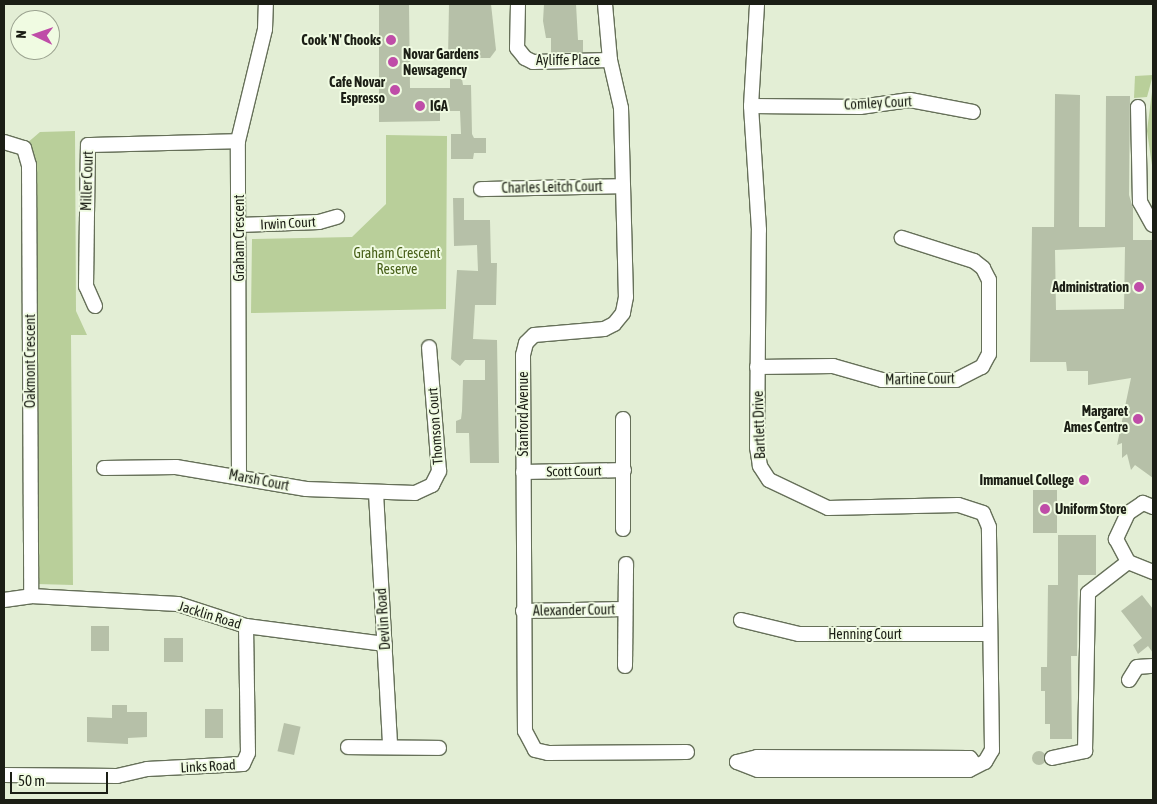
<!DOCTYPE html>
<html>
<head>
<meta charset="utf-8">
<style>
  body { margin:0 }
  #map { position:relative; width:1157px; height:804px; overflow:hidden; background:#e3eed5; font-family:"Asap Condensed",sans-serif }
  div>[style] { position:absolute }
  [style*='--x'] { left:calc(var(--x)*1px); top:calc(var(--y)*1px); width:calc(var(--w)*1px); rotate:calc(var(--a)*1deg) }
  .green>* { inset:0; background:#b9cf9a }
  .building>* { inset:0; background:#b6c0a8; transform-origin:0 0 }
  .round { border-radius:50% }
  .roads { filter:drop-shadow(1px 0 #667059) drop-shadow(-1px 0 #667059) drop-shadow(0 1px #667059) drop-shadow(0 -1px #667059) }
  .street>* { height:14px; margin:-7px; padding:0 7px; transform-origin:7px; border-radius:7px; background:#fff }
  .dots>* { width:14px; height:14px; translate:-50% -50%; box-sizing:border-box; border:2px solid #f0fbe2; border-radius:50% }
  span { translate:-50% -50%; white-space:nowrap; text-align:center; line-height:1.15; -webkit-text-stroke:4px #f0fbe2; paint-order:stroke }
  .poi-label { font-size:14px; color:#1b1e15; font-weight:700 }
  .right { translate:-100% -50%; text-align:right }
  .left { translate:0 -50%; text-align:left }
  .street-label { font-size:14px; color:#1b1e15 }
  .park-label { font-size:14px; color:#475f18 }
  .frame { position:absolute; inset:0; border:5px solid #1b1e15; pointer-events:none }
  .north { position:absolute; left:10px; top:10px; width:50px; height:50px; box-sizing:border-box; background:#f0fbe2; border:1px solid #9ba390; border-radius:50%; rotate:273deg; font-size:14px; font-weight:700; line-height:20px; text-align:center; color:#1b1e15 }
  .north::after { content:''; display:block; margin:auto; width:18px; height:22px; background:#bf4da8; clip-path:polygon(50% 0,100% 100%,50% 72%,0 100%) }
  .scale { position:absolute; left:10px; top:772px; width:98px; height:22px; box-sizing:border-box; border:2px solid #1b1e15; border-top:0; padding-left:6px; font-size:15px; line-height:18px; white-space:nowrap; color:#1b1e15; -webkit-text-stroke:4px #f0fbe2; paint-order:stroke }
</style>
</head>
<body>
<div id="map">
  <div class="green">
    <i style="clip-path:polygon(1153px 75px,1147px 97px,1134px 98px,1135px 76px)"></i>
    <i style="clip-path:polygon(1153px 84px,1153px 172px,1147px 131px)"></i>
    <i style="clip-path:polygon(75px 131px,76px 311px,87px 335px,71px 335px,73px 585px,37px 584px,26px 144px,40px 132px)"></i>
    <i style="clip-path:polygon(386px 135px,447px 136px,446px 309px,251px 313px,252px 239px,352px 237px,386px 204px)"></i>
  </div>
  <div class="building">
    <i style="clip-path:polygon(379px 4px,409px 4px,410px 88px,450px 88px,450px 79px,462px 79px,463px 85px,471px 85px,472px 134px,474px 138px,486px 138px,486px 153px,474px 153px,473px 159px,451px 159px,451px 134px,461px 134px,460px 111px,440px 111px,440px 121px,379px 122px)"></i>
    <i style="clip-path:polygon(449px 4px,491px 4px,496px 50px,490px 58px,448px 58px)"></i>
    <i style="clip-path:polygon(544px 4px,576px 4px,578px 40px,583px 40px,583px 52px,551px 53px,551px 38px,546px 38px,543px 21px)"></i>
    <i style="clip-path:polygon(evenodd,1055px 94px,1080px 95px,1079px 227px,1105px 227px,1106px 96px,1130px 96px,1129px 195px,1133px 208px,1133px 240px,1153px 240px,1153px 478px,1135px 465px,1131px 470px,1127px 454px,1122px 458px,1122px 443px,1117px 445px,1131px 378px,1088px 385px,1088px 371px,1067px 371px,1066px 362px,1030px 362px,1032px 227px,1054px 227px,1055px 94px,1125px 247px,1124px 309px,1056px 310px,1055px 250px,1125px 247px)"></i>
    <i style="clip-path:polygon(453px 198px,464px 198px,464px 220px,490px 220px,491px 263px,497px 263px,496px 305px,475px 305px,473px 339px,497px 340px,499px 463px,470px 463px,469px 433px,456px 433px,456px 421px,461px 419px,462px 411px,463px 380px,485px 380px,485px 360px,465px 360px,460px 366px,451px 359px,457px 270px,478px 271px,477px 245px,454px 246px)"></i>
    <i style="left:1033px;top:490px;width:24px;height:43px"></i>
    <i style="clip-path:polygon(1058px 535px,1096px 535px,1096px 575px,1078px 575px,1077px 656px,1071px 656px,1072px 739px,1050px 739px,1050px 724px,1045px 724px,1045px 691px,1041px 691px,1041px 667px,1047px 667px,1048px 585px,1058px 585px)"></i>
    <i style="clip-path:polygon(1142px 595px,1153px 609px,1153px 653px,1148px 646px,1138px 654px,1133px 645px,1142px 638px,1121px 611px)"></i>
    <i style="left:91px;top:626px;width:18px;height:25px"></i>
    <i style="left:164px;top:638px;width:19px;height:24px"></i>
    <i style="clip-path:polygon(112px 705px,127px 705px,127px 712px,147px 712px,147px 737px,128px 738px,128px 744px,87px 742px,87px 717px,112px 718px)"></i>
    <i style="left:205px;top:709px;width:18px;height:29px"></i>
    <i style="left:284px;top:723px;width:17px;height:29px;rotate:13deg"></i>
    <i class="round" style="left:1032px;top:751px;width:14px;height:14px"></i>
  </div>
  <div class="roads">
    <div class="street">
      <i style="--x:518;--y:4;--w:44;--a:91.3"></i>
      <i style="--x:517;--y:48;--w:13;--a:51"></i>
      <i style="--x:525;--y:58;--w:9;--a:27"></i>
      <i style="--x:533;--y:62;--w:77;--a:-1.5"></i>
      <i style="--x:605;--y:4;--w:56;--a:84.9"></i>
      <i style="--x:610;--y:60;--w:49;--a:77.1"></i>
      <i style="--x:621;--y:108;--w:189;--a:88.5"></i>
      <i style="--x:626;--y:297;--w:16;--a:101"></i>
      <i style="--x:623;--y:313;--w:14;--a:129"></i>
      <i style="--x:614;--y:324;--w:11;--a:153"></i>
      <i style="--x:604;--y:329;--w:70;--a:175.1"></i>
      <i style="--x:534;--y:335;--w:11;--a:135"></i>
      <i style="--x:526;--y:343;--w:12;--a:104"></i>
      <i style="--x:523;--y:355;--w:376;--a:89.7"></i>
      <i style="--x:525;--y:731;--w:21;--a:62"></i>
      <i style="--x:535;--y:750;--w:13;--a:13"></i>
      <i style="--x:548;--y:753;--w:139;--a:-0.4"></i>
      <i style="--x:751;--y:106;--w:109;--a:0.5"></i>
      <i style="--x:860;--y:107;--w:50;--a:-8"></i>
      <i style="--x:910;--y:100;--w:64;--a:10.8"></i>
      <i style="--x:1138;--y:107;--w:95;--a:88.8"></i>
      <i style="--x:1140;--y:202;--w:26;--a:61"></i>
      <i style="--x:4;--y:142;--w:21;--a:17"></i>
      <i style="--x:24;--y:148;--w:18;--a:74"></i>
      <i style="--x:29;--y:165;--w:431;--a:89.7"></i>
      <i style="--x:481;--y:189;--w:142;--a:-1.2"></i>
      <i style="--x:239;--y:225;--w:80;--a:-2.1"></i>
      <i style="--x:319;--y:222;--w:19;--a:-16"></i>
      <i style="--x:95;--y:306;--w:22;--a:-114"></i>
      <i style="--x:86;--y:286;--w:141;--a:-89.2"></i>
      <i style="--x:88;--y:145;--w:150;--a:-1.5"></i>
      <i style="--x:757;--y:367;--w:76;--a:-0.8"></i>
      <i style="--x:833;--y:366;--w:51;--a:15.9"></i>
      <i style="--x:882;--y:380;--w:74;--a:0"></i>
      <i style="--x:956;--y:380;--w:29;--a:-27"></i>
      <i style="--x:982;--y:367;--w:15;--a:-62"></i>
      <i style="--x:989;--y:354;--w:74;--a:-90"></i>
      <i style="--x:989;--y:280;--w:13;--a:-117"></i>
      <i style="--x:983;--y:268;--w:11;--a:-142"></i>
      <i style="--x:974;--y:261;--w:76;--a:-162.3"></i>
      <i style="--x:104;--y:468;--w:72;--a:-0.8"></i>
      <i style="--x:176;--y:467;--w:132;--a:9.6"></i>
      <i style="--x:306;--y:489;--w:109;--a:2.1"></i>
      <i style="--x:415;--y:493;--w:19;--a:-25"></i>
      <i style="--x:432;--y:485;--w:16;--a:-63"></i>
      <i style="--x:439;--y:471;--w:124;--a:-94.6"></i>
      <i style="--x:523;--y:472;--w:101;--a:-1.1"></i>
      <i style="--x:239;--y:475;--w:334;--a:-90.2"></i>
      <i style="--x:238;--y:141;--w:115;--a:-76.4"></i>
      <i style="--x:265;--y:29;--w:25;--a:-88"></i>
      <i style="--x:376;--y:493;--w:252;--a:86.8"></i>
      <i style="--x:1153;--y:507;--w:11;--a:-158"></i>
      <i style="--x:1143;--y:503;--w:18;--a:146"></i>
      <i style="--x:1128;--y:513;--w:29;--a:115"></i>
      <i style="--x:1116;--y:539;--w:26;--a:62"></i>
      <i style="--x:1128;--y:562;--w:27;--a:22"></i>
      <i style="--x:623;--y:529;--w:110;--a:-90"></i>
      <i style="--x:4;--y:600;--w:27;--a:-8"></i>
      <i style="--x:31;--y:596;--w:147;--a:3.1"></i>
      <i style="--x:178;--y:604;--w:71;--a:17.9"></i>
      <i style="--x:246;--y:626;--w:140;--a:7.4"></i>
      <i style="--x:523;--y:611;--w:102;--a:-1.1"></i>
      <i style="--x:741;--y:620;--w:60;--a:13.6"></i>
      <i style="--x:799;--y:634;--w:191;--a:0"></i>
      <i style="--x:625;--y:666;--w:102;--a:-89.4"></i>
      <i style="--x:1129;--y:680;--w:15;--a:-58"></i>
      <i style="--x:1137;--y:667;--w:16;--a:-4"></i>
      <i style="--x:348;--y:747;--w:91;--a:0.6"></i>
      <i style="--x:1052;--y:758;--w:34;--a:-12"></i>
      <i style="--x:1085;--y:751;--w:158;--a:-88.9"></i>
      <i style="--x:1088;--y:593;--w:51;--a:-37.8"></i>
      <i style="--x:737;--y:762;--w:22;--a:21"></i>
      <i style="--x:758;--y:770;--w:211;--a:0"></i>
      <i style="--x:969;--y:770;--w:18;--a:-27"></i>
      <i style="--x:985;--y:762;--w:14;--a:-60"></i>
      <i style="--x:992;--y:750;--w:223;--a:-90.8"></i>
      <i style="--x:989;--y:527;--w:15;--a:-113"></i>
      <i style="--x:983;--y:513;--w:26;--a:-162"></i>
      <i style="--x:958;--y:505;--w:130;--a:178.7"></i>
      <i style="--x:828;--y:508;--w:65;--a:-154.6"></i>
      <i style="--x:769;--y:480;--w:17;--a:-123"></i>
      <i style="--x:760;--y:466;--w:19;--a:-99"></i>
      <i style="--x:757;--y:447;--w:217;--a:-89.5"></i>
      <i style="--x:759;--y:230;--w:124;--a:-93.7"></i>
      <i style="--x:751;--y:106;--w:102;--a:-86.6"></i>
      <i style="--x:737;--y:762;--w:21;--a:-14"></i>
      <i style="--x:757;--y:757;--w:213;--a:0.3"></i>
      <i style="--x:970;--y:758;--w:9;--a:54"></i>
      <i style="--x:4;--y:775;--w:113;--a:0.5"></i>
      <i style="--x:117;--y:776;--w:31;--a:-13"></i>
      <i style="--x:147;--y:769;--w:96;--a:-3"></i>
      <i style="--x:243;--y:764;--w:12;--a:-66"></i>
      <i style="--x:248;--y:753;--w:127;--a:-90.9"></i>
    </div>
  </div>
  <div class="dots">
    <i style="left:391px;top:40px;background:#bf4da8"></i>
    <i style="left:393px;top:62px;background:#bf4da8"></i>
    <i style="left:395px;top:90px;background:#bf4da8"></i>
    <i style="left:420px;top:106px;background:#bf4da8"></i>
    <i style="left:1139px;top:287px;background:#bf4da8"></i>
    <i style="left:1138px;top:419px;background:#bf4da8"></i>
    <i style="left:1084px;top:480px;background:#bf4da8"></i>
    <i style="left:1045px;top:509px;background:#bf4da8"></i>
  </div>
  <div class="poi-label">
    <span class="right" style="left:381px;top:40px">Cook 'N' Chooks</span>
    <span class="left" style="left:403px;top:62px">Novar Gardens<br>Newsagency</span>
    <span class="right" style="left:385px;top:90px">Cafe Novar<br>Espresso</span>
    <span class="left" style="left:430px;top:106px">IGA</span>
    <span class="right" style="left:1129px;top:287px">Administration</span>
    <span class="right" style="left:1128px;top:419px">Margaret<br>Ames Centre</span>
    <span class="right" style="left:1074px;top:480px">Immanuel College</span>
    <span class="left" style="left:1055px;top:509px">Uniform Store</span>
  </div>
  <div class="street-label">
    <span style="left:568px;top:60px">Ayliffe Place</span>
    <span style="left:878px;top:103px;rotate:-3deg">Comley Court</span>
    <span style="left:87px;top:181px;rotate:-88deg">Miller Court</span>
    <span style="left:552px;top:187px;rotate:-1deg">Charles Leitch Court</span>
    <span style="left:288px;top:223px;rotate:-3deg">Irwin Court</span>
    <span style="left:239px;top:238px;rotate:-90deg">Graham Crescent</span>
    <span style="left:30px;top:361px;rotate:-90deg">Oakmont Crescent</span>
    <span style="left:920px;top:379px;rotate:-1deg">Martine Court</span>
    <span style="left:523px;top:414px;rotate:-90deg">Stanford Avenue</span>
    <span style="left:759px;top:425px;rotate:-92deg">Bartlett Drive</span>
    <span style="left:435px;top:426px;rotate:-94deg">Thomson Court</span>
    <span style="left:574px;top:471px;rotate:-1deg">Scott Court</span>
    <span style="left:259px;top:480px;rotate:11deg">Marsh Court</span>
    <span style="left:574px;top:610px;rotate:-1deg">Alexander Court</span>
    <span style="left:210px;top:615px;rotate:17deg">Jacklin Road</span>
    <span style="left:383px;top:619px;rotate:-94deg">Devlin Road</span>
    <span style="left:865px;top:634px">Henning Court</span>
    <span style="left:208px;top:766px;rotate:-3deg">Links Road</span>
  </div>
  <div class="park-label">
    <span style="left:397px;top:261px">Graham Crescent<br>Reserve</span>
  </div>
  <div class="frame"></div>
  <div class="north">N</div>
  <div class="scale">50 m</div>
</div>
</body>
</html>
